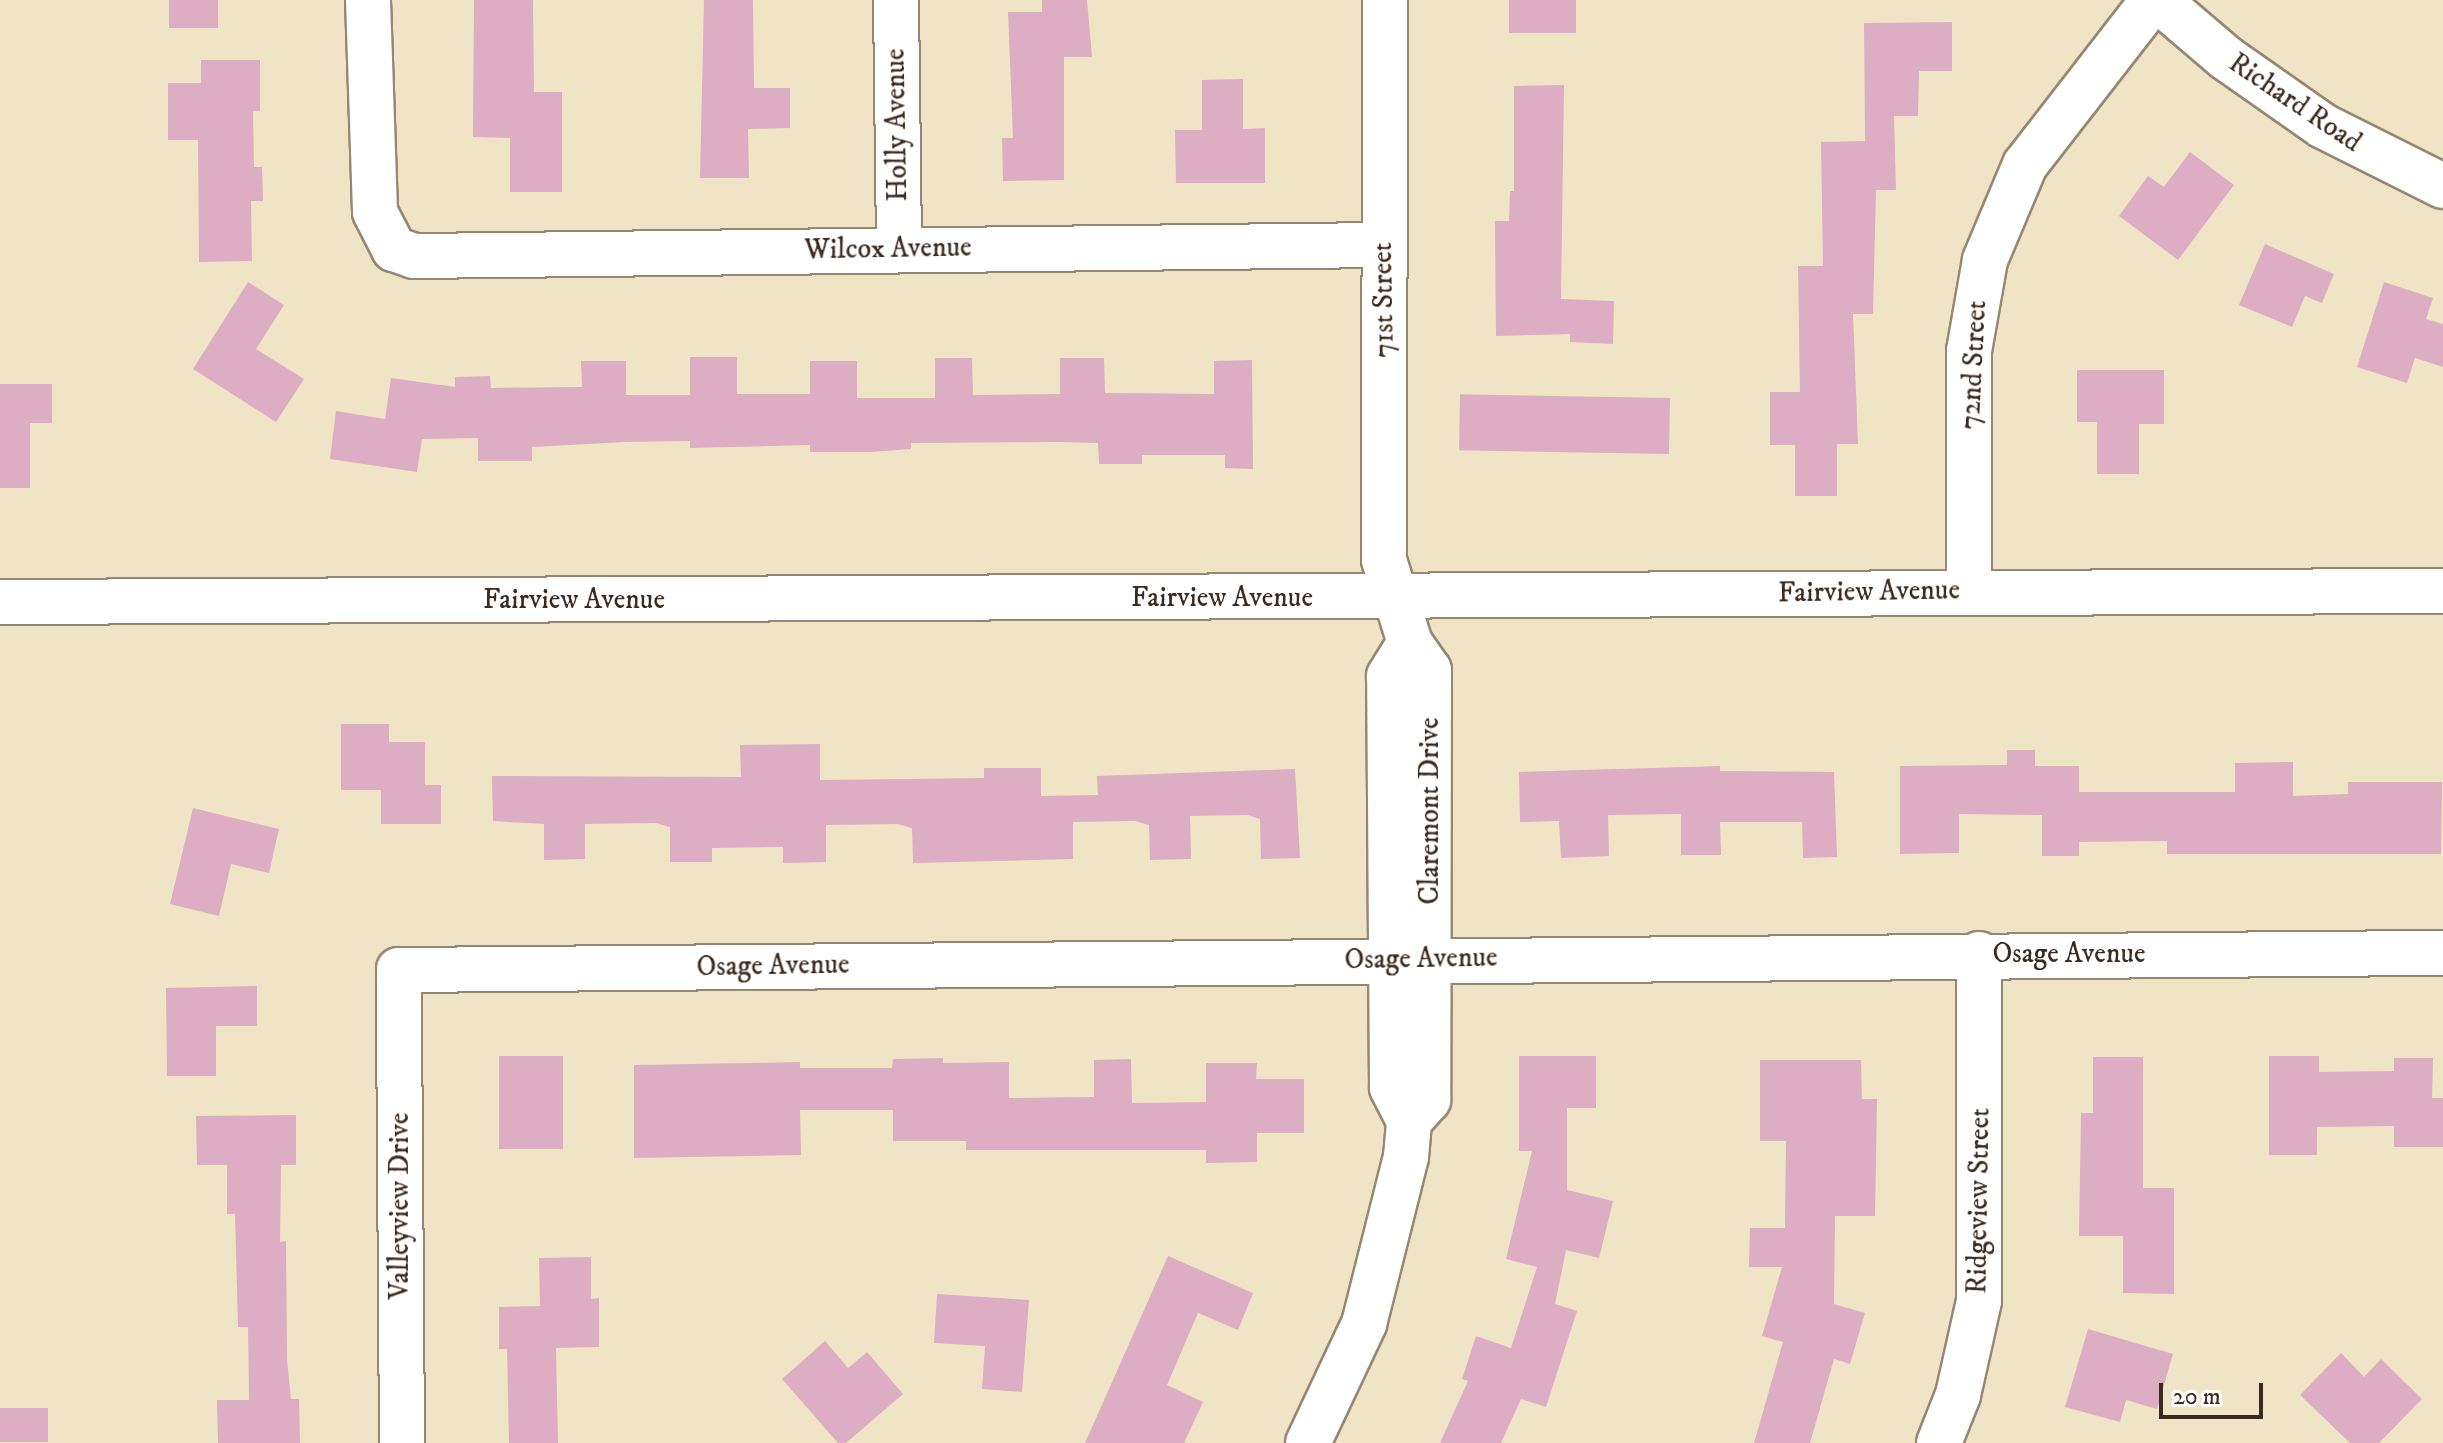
<!DOCTYPE html>
<html>
<head>
<meta charset="utf-8">
<style>
  body { margin:0 }
  #map { position:relative; width:2443px; height:1443px; overflow:hidden; background:#f0e4c7; font-family:"IM FELL DW Pica",serif }
  div>[style] { position:absolute }
  [style*='--x'] { left:calc(var(--x)*1px); top:calc(var(--y)*1px); width:calc(var(--w)*1px); rotate:calc(var(--a)*1deg) }
  .building>* { inset:0; background:#dcadc3; transform-origin:0 0 }
  .roads { filter:drop-shadow(2px 0 #968772) drop-shadow(-2px 0 #968772) drop-shadow(0 2px #968772) drop-shadow(0 -2px #968772) }
  .minor>* { height:44px; margin:-22px; padding:0 22px; transform-origin:22px; border-radius:22px; background:#fff }
  span { translate:-50% -50%; white-space:nowrap; text-align:center; line-height:1.15; -webkit-text-stroke:7px #fff; paint-order:stroke }
  .street-label { font-size:28px; color:#3b2a1e }
  .scale { position:absolute; left:2159px; top:1383px; width:104px; height:36px; box-sizing:border-box; border:4px solid #3b2a1e; border-top:0; padding-left:10px; font-size:24px; line-height:28px; white-space:nowrap; color:#3b2a1e; -webkit-text-stroke:6px #fff; paint-order:stroke }
</style>
</head>
<body>
<div id="map">
  <div class="building">
    <i style="left:169px;top:0;width:49px;height:28px"></i>
    <i style="clip-path:polygon(474px 0,533px 0,534px 92px,562px 92px,562px 192px,510px 192px,510px 138px,473px 137px)"></i>
    <i style="clip-path:polygon(704px 0,753px 0,754px 88px,790px 88px,790px 128px,748px 129px,749px 178px,700px 178px)"></i>
    <i style="clip-path:polygon(1042px 0,1087px 0,1092px 57px,1064px 57px,1064px 180px,1003px 181px,1002px 138px,1013px 138px,1008px 12px,1042px 12px)"></i>
    <i style="left:1509px;top:0;width:67px;height:33px"></i>
    <i style="clip-path:polygon(1952px 22px,1952px 71px,1919px 71px,1918px 116px,1894px 116px,1896px 190px,1876px 190px,1873px 314px,1853px 314px,1858px 444px,1837px 444px,1837px 496px,1795px 496px,1795px 445px,1770px 445px,1770px 392px,1800px 392px,1798px 266px,1823px 266px,1821px 142px,1865px 141px,1864px 23px)"></i>
    <i style="clip-path:polygon(201px 60px,260px 60px,260px 111px,253px 111px,254px 167px,262px 167px,263px 201px,251px 201px,252px 261px,199px 262px,198px 140px,168px 140px,168px 83px,201px 83px)"></i>
    <i style="clip-path:polygon(1243px 79px,1243px 129px,1265px 128px,1265px 183px,1176px 183px,1175px 130px,1202px 130px,1202px 80px)"></i>
    <i style="clip-path:polygon(1564px 85px,1561px 299px,1614px 301px,1613px 344px,1570px 342px,1570px 334px,1496px 336px,1495px 221px,1509px 221px,1510px 191px,1514px 191px,1514px 86px)"></i>
    <i style="clip-path:polygon(2190px 152px,2234px 185px,2178px 260px,2119px 216px,2148px 176px,2164px 187px)"></i>
    <i style="clip-path:polygon(2265px 244px,2334px 274px,2322px 303px,2305px 296px,2292px 327px,2239px 305px)"></i>
    <i style="clip-path:polygon(248px 282px,284px 305px,256px 349px,304px 379px,276px 422px,193px 369px)"></i>
    <i style="clip-path:polygon(2384px 282px,2433px 298px,2426px 319px,2443px 324px,2443px 367px,2415px 358px,2407px 383px,2357px 367px)"></i>
    <i style="clip-path:polygon(690px 357px,737px 357px,737px 394px,810px 394px,810px 361px,857px 361px,857px 398px,935px 398px,935px 358px,972px 358px,973px 395px,1060px 394px,1060px 358px,1104px 358px,1105px 393px,1214px 394px,1214px 361px,1252px 360px,1253px 469px,1225px 468px,1225px 455px,1142px 455px,1142px 464px,1099px 464px,1098px 443px,1060px 442px,911px 443px,911px 449px,870px 452px,810px 452px,810px 445px,690px 448px,690px 441px,625px 442px,532px 447px,532px 461px,478px 461px,478px 438px,422px 439px,417px 472px,330px 459px,336px 411px,385px 419px,391px 378px,455px 387px,455px 377px,490px 376px,491px 388px,582px 387px,581px 361px,626px 361px,626px 395px,690px 395px)"></i>
    <i style="clip-path:polygon(2077px 370px,2164px 370px,2164px 424px,2139px 424px,2139px 474px,2097px 474px,2097px 422px,2077px 422px)"></i>
    <i style="clip-path:polygon(0 384px,52px 384px,52px 423px,30px 423px,30px 488px,0 488px)"></i>
    <i style="left:1670px;top:398px;width:56px;height:210px;rotate:91deg"></i>
    <i style="clip-path:polygon(341px 724px,389px 724px,389px 742px,425px 742px,425px 785px,441px 785px,441px 824px,381px 824px,381px 790px,341px 790px)"></i>
    <i style="clip-path:polygon(820px 744px,820px 780px,984px 778px,984px 768px,1041px 768px,1041px 796px,1098px 795px,1097px 776px,1295px 769px,1300px 858px,1261px 859px,1260px 819px,1248px 815px,1190px 816px,1191px 859px,1150px 860px,1149px 825px,1135px 821px,1073px 822px,1073px 859px,913px 863px,912px 828px,898px 824px,826px 825px,826px 862px,783px 863px,783px 847px,712px 848px,712px 862px,670px 862px,670px 827px,656px 823px,585px 824px,585px 859px,544px 860px,544px 824px,493px 821px,492px 776px,741px 777px,740px 745px)"></i>
    <i style="clip-path:polygon(2007px 750px,2035px 750px,2035px 766px,2079px 766px,2079px 792px,2235px 792px,2235px 763px,2293px 762px,2293px 796px,2348px 794px,2348px 782px,2442px 782px,2441px 854px,2167px 854px,2167px 841px,2079px 842px,2079px 856px,2042px 856px,2042px 815px,1959px 814px,1959px 853px,1900px 854px,1900px 766px,2007px 765px)"></i>
    <i style="clip-path:polygon(1720px 766px,1720px 771px,1834px 772px,1837px 857px,1803px 858px,1802px 822px,1720px 822px,1721px 855px,1681px 855px,1681px 814px,1608px 815px,1609px 856px,1561px 858px,1559px 821px,1520px 822px,1519px 772px)"></i>
    <i style="clip-path:polygon(193px 808px,279px 829px,269px 873px,231px 864px,219px 916px,170px 904px)"></i>
    <i style="clip-path:polygon(257px 986px,257px 1026px,216px 1026px,216px 1076px,167px 1076px,166px 988px)"></i>
    <i style="left:499px;top:1056px;width:64px;height:93px"></i>
    <i style="clip-path:polygon(1519px 1056px,1596px 1056px,1596px 1108px,1567px 1108px,1567px 1190px,1613px 1201px,1599px 1258px,1566px 1250px,1555px 1304px,1577px 1311px,1546px 1407px,1521px 1399px,1501px 1443px,1440px 1443px,1468px 1381px,1462px 1379px,1476px 1336px,1511px 1348px,1537px 1267px,1506px 1259px,1532px 1151px,1519px 1151px)"></i>
    <i style="clip-path:polygon(2269px 1056px,2319px 1056px,2319px 1072px,2394px 1071px,2394px 1058px,2433px 1058px,2432px 1098px,2443px 1098px,2443px 1147px,2394px 1147px,2394px 1126px,2317px 1127px,2317px 1155px,2269px 1155px)"></i>
    <i style="clip-path:polygon(2093px 1057px,2143px 1057px,2143px 1188px,2174px 1188px,2174px 1294px,2123px 1293px,2123px 1236px,2079px 1236px,2081px 1113px,2093px 1113px)"></i>
    <i style="clip-path:polygon(943px 1058px,943px 1063px,1009px 1062px,1009px 1098px,1094px 1097px,1094px 1060px,1131px 1059px,1132px 1103px,1206px 1102px,1206px 1063px,1257px 1063px,1256px 1079px,1304px 1079px,1304px 1133px,1257px 1133px,1257px 1162px,1206px 1163px,1206px 1150px,966px 1150px,966px 1141px,893px 1141px,893px 1110px,800px 1110px,801px 1155px,634px 1158px,634px 1065px,800px 1062px,800px 1068px,892px 1068px,893px 1059px)"></i>
    <i style="clip-path:polygon(1760px 1060px,1861px 1060px,1862px 1099px,1877px 1099px,1875px 1216px,1835px 1216px,1834px 1304px,1865px 1313px,1850px 1364px,1834px 1359px,1810px 1443px,1754px 1443px,1783px 1342px,1762px 1336px,1782px 1267px,1749px 1267px,1750px 1228px,1785px 1228px,1786px 1141px,1760px 1141px)"></i>
    <i style="clip-path:polygon(296px 1115px,296px 1165px,281px 1165px,280px 1242px,286px 1241px,287px 1359px,291px 1399px,299px 1399px,300px 1443px,218px 1443px,217px 1400px,249px 1400px,248px 1327px,238px 1327px,235px 1214px,227px 1214px,227px 1165px,197px 1165px,196px 1116px)"></i>
    <i style="clip-path:polygon(1168px 1256px,1253px 1293px,1238px 1330px,1198px 1313px,1167px 1385px,1203px 1402px,1184px 1443px,1085px 1443px)"></i>
    <i style="clip-path:polygon(591px 1257px,591px 1299px,599px 1298px,599px 1347px,556px 1348px,558px 1443px,509px 1443px,507px 1349px,499px 1349px,499px 1307px,540px 1306px,539px 1258px)"></i>
    <i style="clip-path:polygon(937px 1294px,1029px 1300px,1022px 1392px,982px 1389px,985px 1346px,934px 1343px)"></i>
    <i style="clip-path:polygon(2088px 1329px,2173px 1354px,2157px 1409px,2126px 1400px,2120px 1422px,2065px 1407px)"></i>
    <i style="clip-path:polygon(825px 1341px,848px 1368px,867px 1352px,903px 1394px,846px 1443px,838px 1443px,782px 1379px)"></i>
    <i style="clip-path:polygon(2341px 1353px,2364px 1377px,2381px 1359px,2422px 1399px,2379px 1443px,2350px 1443px,2300px 1395px)"></i>
    <i style="left:0;top:1408px;width:48px;height:34px"></i>
  </div>
  <div class="roads">
    <div class="minor">
      <i style="--x:368;--y:0;--w:212;--a:88.1"></i>
      <i style="--x:375;--y:212;--w:42;--a:62.8"></i>
      <i style="--x:394;--y:249;--w:21;--a:19"></i>
      <i style="--x:414;--y:256;--w:970;--a:-0.65"></i>
      <i style="--x:896;--y:0;--w:249;--a:89.3"></i>
      <i style="--x:1385;--y:0;--w:560;--a:90.1"></i>
      <i style="--x:1384;--y:560;--w:87;--a:72.6"></i>
      <i style="--x:1410;--y:643;--w:33;--a:55"></i>
      <i style="--x:1429;--y:670;--w:430;--a:90.1"></i>
      <i style="--x:1428;--y:1100;--w:28;--a:132"></i>
      <i style="--x:2158;--y:0;--w:89;--a:40.5"></i>
      <i style="--x:2226;--y:58;--w:118;--a:35"></i>
      <i style="--x:2323;--y:126;--w:134;--a:26.6"></i>
      <i style="--x:1969;--y:591;--w:240;--a:-90"></i>
      <i style="--x:1969;--y:351;--w:92;--a:-80"></i>
      <i style="--x:1985;--y:260;--w:103;--a:-67.2"></i>
      <i style="--x:2025;--y:165;--w:209;--a:-52.2"></i>
      <i style="--x:0;--y:602;--w:2443;--a:-0.26"></i>
      <i style="--x:402;--y:1443;--w:473;--a:-90.4"></i>
      <i style="--x:399;--y:970;--w:2044;--a:-0.48"></i>
      <i style="--x:1308;--y:1443;--w:132;--a:-64.8"></i>
      <i style="--x:1364;--y:1324;--w:172;--a:-75.9"></i>
      <i style="--x:1406;--y:1157;--w:36;--a:-85"></i>
      <i style="--x:1409;--y:1121;--w:38;--a:-117"></i>
      <i style="--x:1392;--y:1087;--w:411;--a:-90.4"></i>
      <i style="--x:1389;--y:676;--w:39;--a:-58"></i>
      <i style="--x:1939;--y:1443;--w:52;--a:-68.4"></i>
      <i style="--x:1958;--y:1395;--w:96;--a:-77.4"></i>
      <i style="--x:1979;--y:1301;--w:347;--a:-90"></i>
    </div>
  </div>
  <div class="street-label">
    <span style="left:2295px;top:103px;rotate:34deg">Richard Road</span>
    <span style="left:897px;top:125px;rotate:-91deg">Holly Avenue</span>
    <span style="left:888px;top:249px;rotate:-1deg">Wilcox Avenue</span>
    <span style="left:1384px;top:300px;rotate:-91deg">71st Street</span>
    <span style="left:1974px;top:365px;rotate:-87deg">72nd Street</span>
    <span style="left:1869px;top:592px;rotate:-1deg">Fairview Avenue</span>
    <span style="left:1222px;top:598px">Fairview Avenue</span>
    <span style="left:574px;top:600px">Fairview Avenue</span>
    <span style="left:1430px;top:811px;rotate:-90deg">Claremont Drive</span>
    <span style="left:2069px;top:954px">Osage Avenue</span>
    <span style="left:1421px;top:959px;rotate:-1deg">Osage Avenue</span>
    <span style="left:773px;top:966px;rotate:-1deg">Osage Avenue</span>
    <span style="left:1979px;top:1201px;rotate:-89deg">Ridgeview Street</span>
    <span style="left:400px;top:1206px;rotate:-90deg">Valleyview Drive</span>
  </div>
  <div class="scale">20 m</div>
</div>
</body>
</html>
